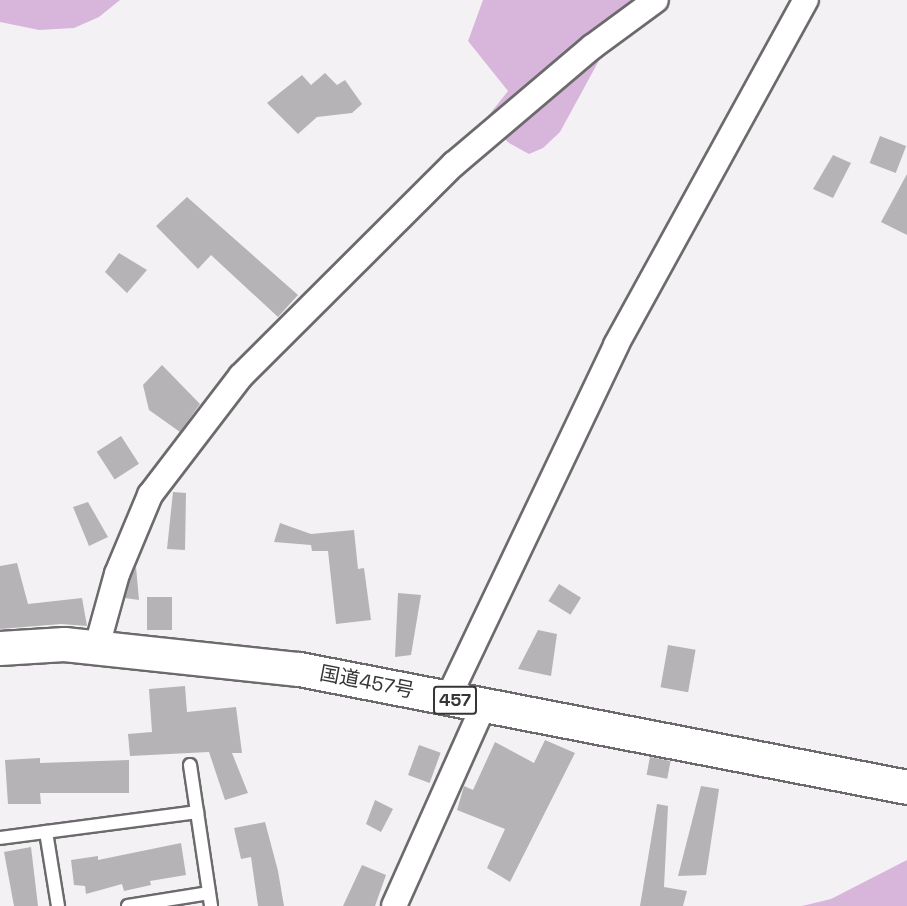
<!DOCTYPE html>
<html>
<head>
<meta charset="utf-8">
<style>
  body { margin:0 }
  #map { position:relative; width:907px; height:906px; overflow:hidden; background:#f4f1f4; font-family:"Space Grotesk","Noto Sans JP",sans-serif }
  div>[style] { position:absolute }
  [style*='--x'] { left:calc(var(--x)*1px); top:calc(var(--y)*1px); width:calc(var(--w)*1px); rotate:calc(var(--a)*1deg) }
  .green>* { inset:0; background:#d8b6db }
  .building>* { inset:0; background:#b5b3b6; transform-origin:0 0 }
  .roads { filter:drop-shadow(2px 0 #6c6a6c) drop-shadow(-2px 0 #6c6a6c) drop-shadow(0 2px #6c6a6c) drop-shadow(0 -2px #6c6a6c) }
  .service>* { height:12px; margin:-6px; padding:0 6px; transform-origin:6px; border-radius:6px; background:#fff }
  .minor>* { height:24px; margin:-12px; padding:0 12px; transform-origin:12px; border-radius:12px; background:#fff }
  .trunk>* { height:33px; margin:-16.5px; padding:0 16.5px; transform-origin:16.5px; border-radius:16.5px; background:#fff }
  span { translate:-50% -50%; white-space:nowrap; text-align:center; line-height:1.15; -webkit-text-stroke:5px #fff; paint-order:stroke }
  .shield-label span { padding:2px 4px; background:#fff; border:2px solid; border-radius:4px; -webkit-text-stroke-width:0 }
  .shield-label { font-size:18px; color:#373637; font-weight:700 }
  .street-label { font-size:20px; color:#373637 }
</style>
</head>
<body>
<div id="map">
  <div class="green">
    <i style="clip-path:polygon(0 0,120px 0,99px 17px,74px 28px,39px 30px,0 22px)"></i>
    <i style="clip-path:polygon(483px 0,632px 0,560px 132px,543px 148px,529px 154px,509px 143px,485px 120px,508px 91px,468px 41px)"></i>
    <i style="clip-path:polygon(907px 860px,907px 906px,802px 906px,831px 899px)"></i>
  </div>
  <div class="building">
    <i style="clip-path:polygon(325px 73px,337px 85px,345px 80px,362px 104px,352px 113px,317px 117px,298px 134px,267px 103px,302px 75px,311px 85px)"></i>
    <i style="left:880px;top:136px;width:28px;height:29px;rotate:21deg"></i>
    <i style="clip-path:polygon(833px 155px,851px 163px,833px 198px,813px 189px)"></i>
    <i style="clip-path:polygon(907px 174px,907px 235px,881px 222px)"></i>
    <i style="clip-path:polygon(187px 197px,298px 295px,278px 317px,211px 255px,198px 269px,156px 226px)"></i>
    <i style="clip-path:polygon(119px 253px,147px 270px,127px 293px,105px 272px)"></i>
    <i style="clip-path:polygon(162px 365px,200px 404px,180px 432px,149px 410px,143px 385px)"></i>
    <i style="left:121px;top:436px;width:33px;height:29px;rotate:57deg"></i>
    <i style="clip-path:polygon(173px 492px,186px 493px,185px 550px,167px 549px)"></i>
    <i style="clip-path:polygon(88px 502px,108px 537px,89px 546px,73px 507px)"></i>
    <i style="clip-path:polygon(280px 523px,311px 534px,354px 530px,358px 569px,364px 568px,371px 620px,336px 624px,328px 551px,312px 551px,311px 545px,274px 542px)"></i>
    <i style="clip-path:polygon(17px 563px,28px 604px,82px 598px,87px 626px,61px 624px,0 629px,0 566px)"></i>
    <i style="clip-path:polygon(136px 567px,139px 600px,125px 598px,130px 579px)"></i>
    <i style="left:559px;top:584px;width:26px;height:20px;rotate:32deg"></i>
    <i style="clip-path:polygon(398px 593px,421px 595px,411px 655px,395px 657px)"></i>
    <i style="left:147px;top:597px;width:25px;height:33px"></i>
    <i style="clip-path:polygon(538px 630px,557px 634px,551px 676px,518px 669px)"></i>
    <i style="left:668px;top:645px;width:28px;height:43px;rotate:10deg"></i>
    <i style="clip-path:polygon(185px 686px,187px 712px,236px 707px,242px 753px,232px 753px,248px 793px,225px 800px,209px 752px,130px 756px,128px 734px,152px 732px,149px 689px)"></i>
    <i style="clip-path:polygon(545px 740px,575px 753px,510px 882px,487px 868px,505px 829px,457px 810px,464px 786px,473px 790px,495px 742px,534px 763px)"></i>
    <i style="left:419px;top:745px;width:23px;height:32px;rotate:20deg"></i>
    <i style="left:650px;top:757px;width:21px;height:18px;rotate:11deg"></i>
    <i style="clip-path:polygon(40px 758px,40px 763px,129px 760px,129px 793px,40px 793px,41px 804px,8px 804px,5px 760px)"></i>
    <i style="clip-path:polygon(701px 786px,719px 789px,706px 875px,678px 876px)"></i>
    <i style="clip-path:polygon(375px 800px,393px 809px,381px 832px,366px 824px)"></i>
    <i style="clip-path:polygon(657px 804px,668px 806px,664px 887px,687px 891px,683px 906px,640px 906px)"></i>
    <i style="clip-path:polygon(265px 822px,278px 871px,284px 906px,258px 906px,251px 857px,241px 859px,234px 828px)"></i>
    <i style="clip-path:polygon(181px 843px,186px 875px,150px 881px,151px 885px,124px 891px,122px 884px,86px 894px,85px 886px,74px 885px,71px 860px,98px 856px,98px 860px)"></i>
    <i style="clip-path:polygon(31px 847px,38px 906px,14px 906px,4px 852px)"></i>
    <i style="clip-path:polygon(362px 865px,386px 875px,375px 906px,343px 906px)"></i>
  </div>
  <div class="roads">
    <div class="service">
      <i style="--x:190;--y:765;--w:143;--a:81.5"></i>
      <i style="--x:46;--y:832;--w:75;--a:80.8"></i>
      <i style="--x:0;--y:838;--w:199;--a:-7.5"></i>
      <i style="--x:128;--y:906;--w:82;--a:-9.1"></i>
    </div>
    <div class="minor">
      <i style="--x:97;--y:646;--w:75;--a:-74.5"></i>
      <i style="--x:117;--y:574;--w:86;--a:-67.3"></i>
      <i style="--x:150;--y:495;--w:150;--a:-52.6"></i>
      <i style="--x:241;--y:376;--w:301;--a:-44.9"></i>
      <i style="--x:454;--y:164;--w:181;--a:-40.3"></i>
      <i style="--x:592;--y:47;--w:79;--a:-36.3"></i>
      <i style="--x:448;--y:698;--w:391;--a:-64.5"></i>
      <i style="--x:616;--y:345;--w:394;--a:-61.2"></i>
      <i style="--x:394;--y:906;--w:220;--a:-65.9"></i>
    </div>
    <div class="trunk">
      <i style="--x:0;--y:648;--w:64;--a:-3.6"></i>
      <i style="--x:64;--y:644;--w:236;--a:6.1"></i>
      <i style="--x:299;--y:669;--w:619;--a:10.98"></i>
    </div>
  </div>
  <div class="shield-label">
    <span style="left:455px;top:700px">457</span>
  </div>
  <div class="street-label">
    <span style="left:367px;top:682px;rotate:11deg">国道457号</span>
  </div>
</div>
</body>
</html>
